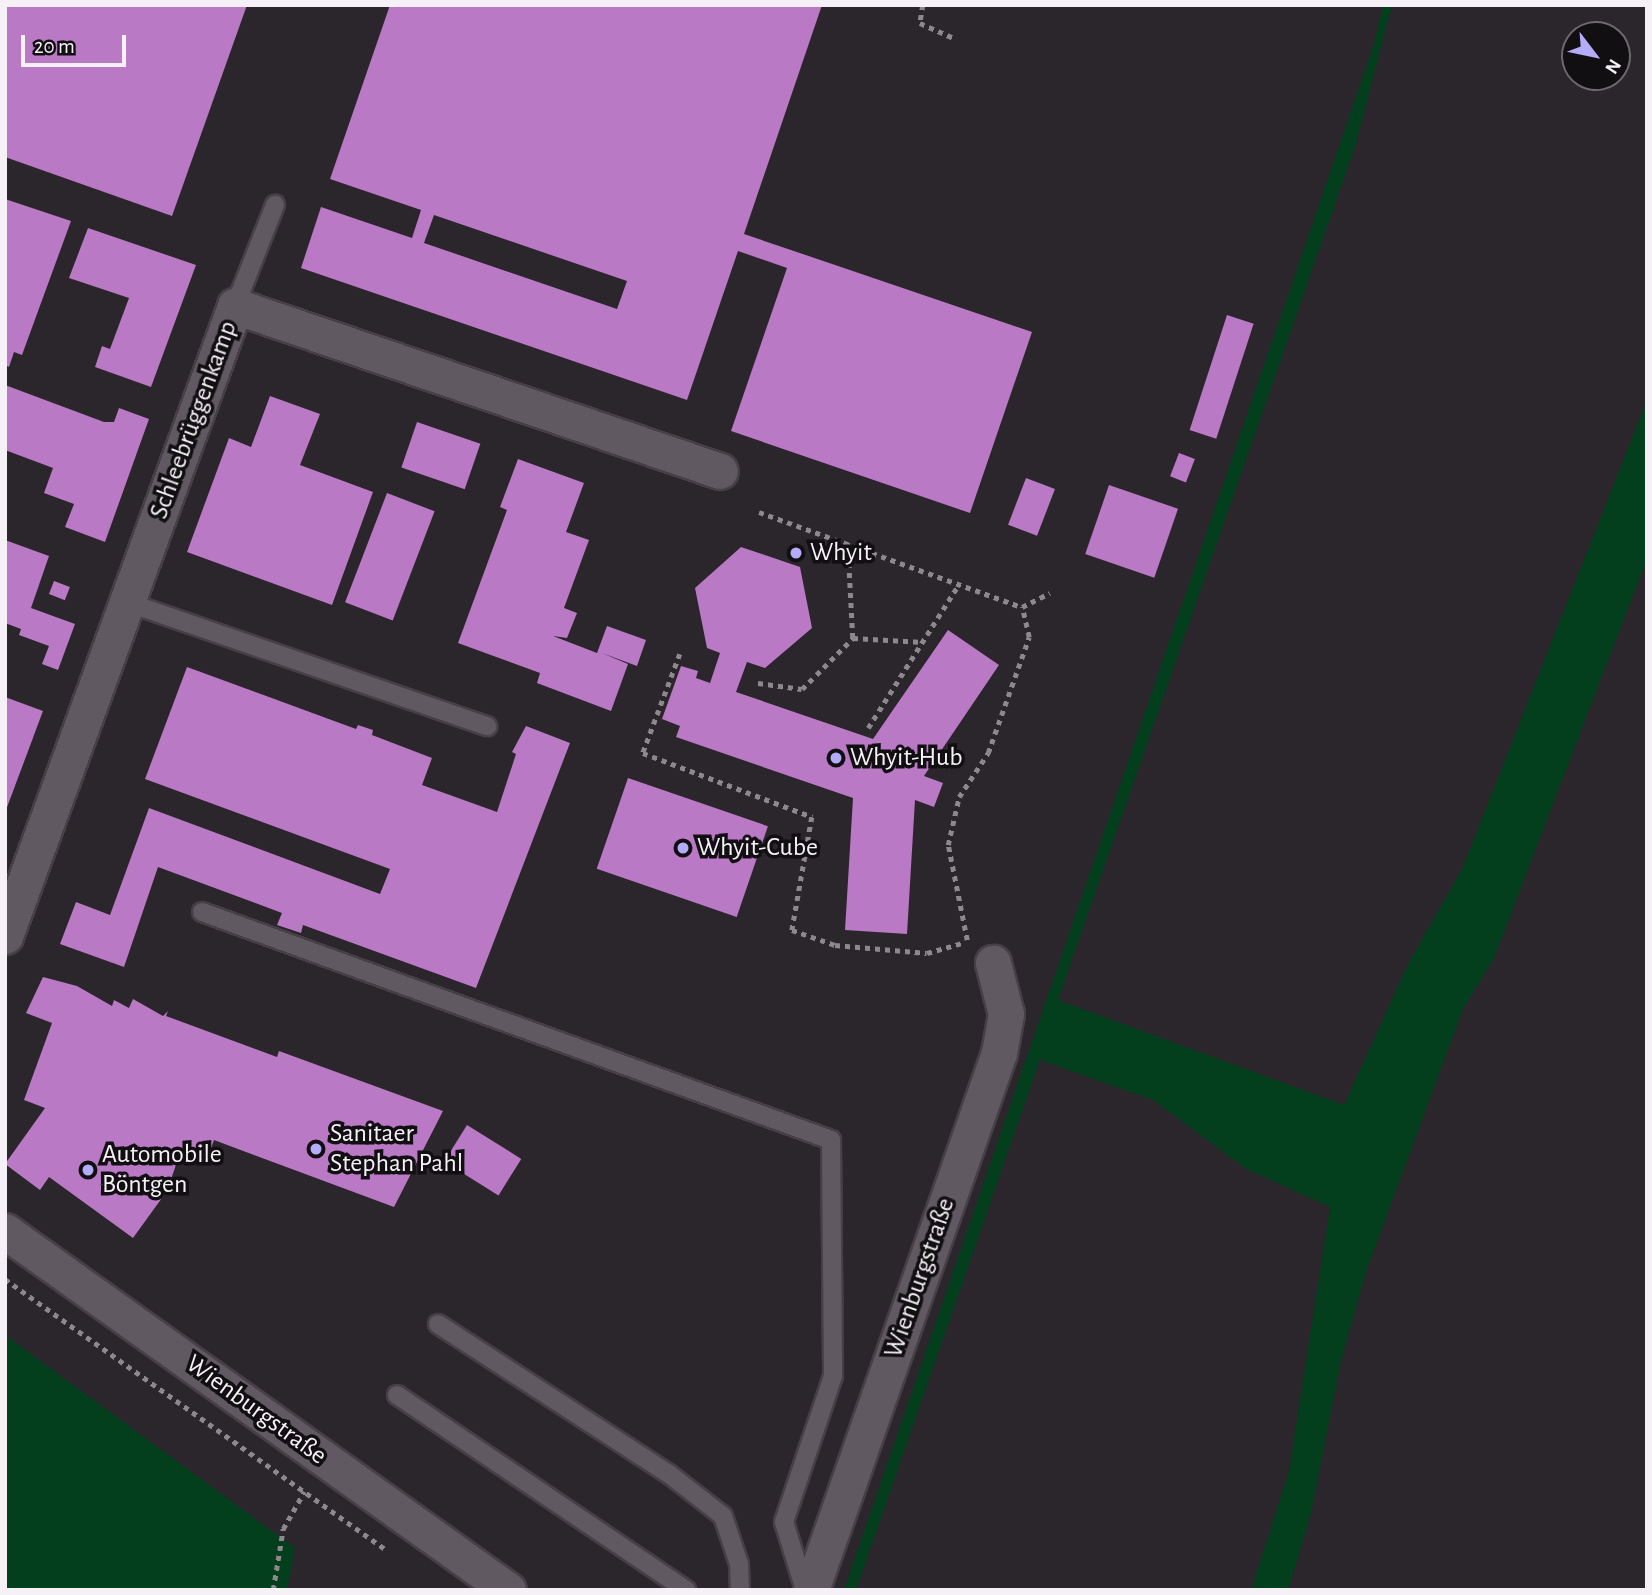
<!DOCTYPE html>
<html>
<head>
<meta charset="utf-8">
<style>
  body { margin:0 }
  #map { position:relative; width:1652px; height:1595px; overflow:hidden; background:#2b252c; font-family:"Alegreya Sans",sans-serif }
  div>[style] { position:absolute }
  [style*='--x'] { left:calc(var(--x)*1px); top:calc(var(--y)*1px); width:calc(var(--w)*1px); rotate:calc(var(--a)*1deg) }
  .green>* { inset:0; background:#043f1d }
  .building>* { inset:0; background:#ba79c5; transform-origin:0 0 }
  .path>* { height:4.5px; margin-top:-2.25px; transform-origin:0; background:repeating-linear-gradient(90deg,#8d888e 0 5px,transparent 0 10px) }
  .roads { filter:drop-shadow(2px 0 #464046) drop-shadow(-2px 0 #464046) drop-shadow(0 2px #464046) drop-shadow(0 -2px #464046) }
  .service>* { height:18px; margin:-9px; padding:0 9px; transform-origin:9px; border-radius:9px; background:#605961 }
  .minor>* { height:35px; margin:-17.5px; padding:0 17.5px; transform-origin:17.5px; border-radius:17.5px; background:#605961 }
  .dots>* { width:19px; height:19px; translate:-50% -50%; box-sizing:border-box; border:4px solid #120f13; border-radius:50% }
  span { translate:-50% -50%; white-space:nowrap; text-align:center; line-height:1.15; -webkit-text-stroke:7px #120f13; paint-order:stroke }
  .street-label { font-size:26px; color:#f5f1f6 }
  .poi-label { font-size:26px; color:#f5f1f6 }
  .left { translate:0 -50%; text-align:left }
  .frame { position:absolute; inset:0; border:7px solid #f5f1f6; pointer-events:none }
  .north { position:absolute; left:1561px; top:21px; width:70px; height:70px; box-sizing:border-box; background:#120f13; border:2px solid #6d696e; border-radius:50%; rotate:122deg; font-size:19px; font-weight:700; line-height:28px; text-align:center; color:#f5f1f6 }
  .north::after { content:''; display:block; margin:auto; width:24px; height:32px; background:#b4acf9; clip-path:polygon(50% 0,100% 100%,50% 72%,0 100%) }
  .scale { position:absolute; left:21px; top:35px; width:105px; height:32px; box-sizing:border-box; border:4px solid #f5f1f6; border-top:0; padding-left:9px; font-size:21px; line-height:24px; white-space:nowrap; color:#f5f1f6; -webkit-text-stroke:5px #120f13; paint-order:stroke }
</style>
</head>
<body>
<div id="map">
  <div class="green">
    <i style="clip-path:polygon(1383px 5px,1392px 5px,1356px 144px,1058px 1000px,1344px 1105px,1409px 962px,1462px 869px,1647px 400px,1647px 559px,1494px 958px,1463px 1009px,1366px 1272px,1341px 1361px,1311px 1514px,1288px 1590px,1251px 1590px,1289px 1471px,1330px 1207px,1246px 1169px,1153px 1100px,1040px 1060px,856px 1590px,844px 1590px,1373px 47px)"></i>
    <i style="clip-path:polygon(5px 1335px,295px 1548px,287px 1590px,5px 1590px)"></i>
  </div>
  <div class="building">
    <i style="clip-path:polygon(5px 5px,247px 5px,172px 216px,5px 157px)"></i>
    <i style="clip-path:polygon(evenodd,390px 5px,822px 5px,744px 234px,1032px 332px,970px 513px,731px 431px,787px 268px,738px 251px,687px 400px,301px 268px,321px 207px,412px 238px,421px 210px,330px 179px,390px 5px,434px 215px,627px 281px,617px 309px,424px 243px,434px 215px)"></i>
    <i style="clip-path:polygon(5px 199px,71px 221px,22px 355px,14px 352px,9px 367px,5px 365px)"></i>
    <i style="clip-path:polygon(88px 228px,196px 265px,151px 387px,95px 367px,102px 346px,110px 349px,129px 298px,69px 278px)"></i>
    <i style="left:1227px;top:315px;width:28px;height:121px;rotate:18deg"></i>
    <i style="clip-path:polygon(5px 385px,104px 422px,114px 422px,119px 408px,149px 419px,105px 542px,65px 527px,74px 504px,44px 493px,53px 468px,5px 450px)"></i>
    <i style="clip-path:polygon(270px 396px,320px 414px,300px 465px,373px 492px,332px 605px,187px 552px,229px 438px,251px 447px)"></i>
    <i style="left:417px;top:422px;width:67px;height:48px;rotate:19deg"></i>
    <i style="left:1179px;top:453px;width:17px;height:25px;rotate:21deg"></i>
    <i style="clip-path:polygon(518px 459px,584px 483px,566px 532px,589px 540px,564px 608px,577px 613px,567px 638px,553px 636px,597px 653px,607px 626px,646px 640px,637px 666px,602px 653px,628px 664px,611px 711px,537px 683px,540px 673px,458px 643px,507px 510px,500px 507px)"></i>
    <i style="left:1026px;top:478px;width:31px;height:50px;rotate:21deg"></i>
    <i style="left:1109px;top:485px;width:73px;height:73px;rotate:19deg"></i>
    <i style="left:387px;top:493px;width:51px;height:117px;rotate:21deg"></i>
    <i style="clip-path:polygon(5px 540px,49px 556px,31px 608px,75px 624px,58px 670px,42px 664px,49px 646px,19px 635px,21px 629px,5px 623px)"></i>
    <i style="clip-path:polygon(741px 547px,800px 567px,812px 628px,765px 668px,747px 662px,736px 692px,873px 739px,948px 630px,999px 665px,924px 776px,943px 783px,934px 807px,915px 800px,907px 934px,845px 930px,853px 798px,676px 737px,680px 726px,662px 719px,681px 666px,698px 671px,696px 678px,710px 683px,720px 653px,707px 648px,695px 588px)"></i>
    <i style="left:54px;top:581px;width:17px;height:14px;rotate:21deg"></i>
    <i style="clip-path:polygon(187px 667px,356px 729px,358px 725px,373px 730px,372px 735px,432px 758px,422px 785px,497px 812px,516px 754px,512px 752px,526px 726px,570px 743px,476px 988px,303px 925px,301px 933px,277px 925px,282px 913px,158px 867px,124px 967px,60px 944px,76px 902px,110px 915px,149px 808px,380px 894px,390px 869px,145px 779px)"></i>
    <i style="clip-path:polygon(5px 697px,43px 711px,6px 810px,5px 810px)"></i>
    <i style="left:628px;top:778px;width:148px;height:96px;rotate:19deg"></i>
    <i style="clip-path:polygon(43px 977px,77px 986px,112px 1006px,114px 1000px,129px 1008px,133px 999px,163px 1016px,168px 1011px,166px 1016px,277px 1057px,279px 1051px,443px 1111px,394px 1207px,214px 1140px,205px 1165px,179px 1156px,167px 1191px,133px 1238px,49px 1177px,40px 1190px,5px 1164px,45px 1108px,24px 1100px,52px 1023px,26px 1013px)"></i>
    <i style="left:467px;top:1125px;width:64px;height:43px;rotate:32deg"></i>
  </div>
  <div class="path">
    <i style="--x:923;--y:5;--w:18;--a:99"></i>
    <i style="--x:920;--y:23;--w:36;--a:24"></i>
    <i style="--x:759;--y:512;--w:280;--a:19.9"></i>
    <i style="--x:1022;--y:607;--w:31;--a:-27"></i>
    <i style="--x:848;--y:543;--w:95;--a:87"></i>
    <i style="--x:680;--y:654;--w:106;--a:110.5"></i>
    <i style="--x:643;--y:753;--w:181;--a:20.7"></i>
    <i style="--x:812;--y:817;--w:115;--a:100"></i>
    <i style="--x:792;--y:930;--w:46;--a:19.2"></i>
    <i style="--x:835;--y:945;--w:92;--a:5"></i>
    <i style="--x:927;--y:953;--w:37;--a:-16"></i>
    <i style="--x:758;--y:683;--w:44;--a:7.8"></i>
    <i style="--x:802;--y:689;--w:72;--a:-45"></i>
    <i style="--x:853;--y:638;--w:70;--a:3.3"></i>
    <i style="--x:868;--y:728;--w:170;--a:-57.7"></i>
    <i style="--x:967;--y:940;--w:97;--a:-101.3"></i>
    <i style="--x:948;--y:845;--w:49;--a:-77.1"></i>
    <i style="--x:959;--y:797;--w:53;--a:-56.6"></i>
    <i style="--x:988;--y:753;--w:123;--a:-70.5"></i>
    <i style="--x:1029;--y:637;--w:31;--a:-103"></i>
    <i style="--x:5;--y:1279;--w:468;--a:35.4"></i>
    <i style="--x:273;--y:1590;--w:62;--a:-80.7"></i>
    <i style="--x:283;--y:1529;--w:43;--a:-60.4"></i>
  </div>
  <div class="roads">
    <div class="service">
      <i style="--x:235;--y:306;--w:109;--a:-68.4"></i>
      <i style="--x:129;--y:603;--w:379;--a:19"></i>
      <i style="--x:202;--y:912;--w:669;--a:19.92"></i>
      <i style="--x:831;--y:1140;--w:236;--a:89.5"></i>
      <i style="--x:833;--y:1376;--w:154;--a:108.6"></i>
      <i style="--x:784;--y:1522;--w:71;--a:72.8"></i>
      <i style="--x:438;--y:1324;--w:275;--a:33"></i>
      <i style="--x:669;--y:1474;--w:68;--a:37.9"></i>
      <i style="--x:723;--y:1516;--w:51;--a:71.6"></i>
      <i style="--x:739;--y:1564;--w:26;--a:88"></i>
      <i style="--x:397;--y:1395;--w:349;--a:34"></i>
    </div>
    <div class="minor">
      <i style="--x:5;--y:936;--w:671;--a:-69.94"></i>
      <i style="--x:235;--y:306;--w:512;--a:18.79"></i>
      <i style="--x:5;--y:1231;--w:618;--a:35.52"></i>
      <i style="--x:811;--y:1590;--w:569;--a:-70.71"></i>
      <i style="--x:999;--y:1053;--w:40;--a:-80"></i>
      <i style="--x:1006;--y:1014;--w:53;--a:-104.3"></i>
    </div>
  </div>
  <div class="dots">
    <i style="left:796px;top:553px;background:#b4acf9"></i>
    <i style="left:836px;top:758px;background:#b4acf9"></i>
    <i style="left:683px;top:848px;background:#b4acf9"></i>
    <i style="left:316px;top:1149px;background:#b4acf9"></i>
    <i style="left:88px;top:1170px;background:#b4acf9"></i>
  </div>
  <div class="street-label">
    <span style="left:194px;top:420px;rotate:-70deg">Schleebrüggenkamp</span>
    <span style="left:920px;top:1278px;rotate:-71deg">Wienburgstraße</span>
    <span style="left:256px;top:1410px;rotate:36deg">Wienburgstraße</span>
  </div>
  <div class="poi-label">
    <span class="left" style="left:810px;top:553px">Whyit</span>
    <span class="left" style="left:850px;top:758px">Whyit-Hub</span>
    <span class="left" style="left:697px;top:848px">Whyit-Cube</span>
    <span class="left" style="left:330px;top:1149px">Sanitaer<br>Stephan Pahl</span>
    <span class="left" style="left:102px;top:1170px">Automobile<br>Böntgen</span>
  </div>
  <div class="frame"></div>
  <div class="north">N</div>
  <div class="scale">20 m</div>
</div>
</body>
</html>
